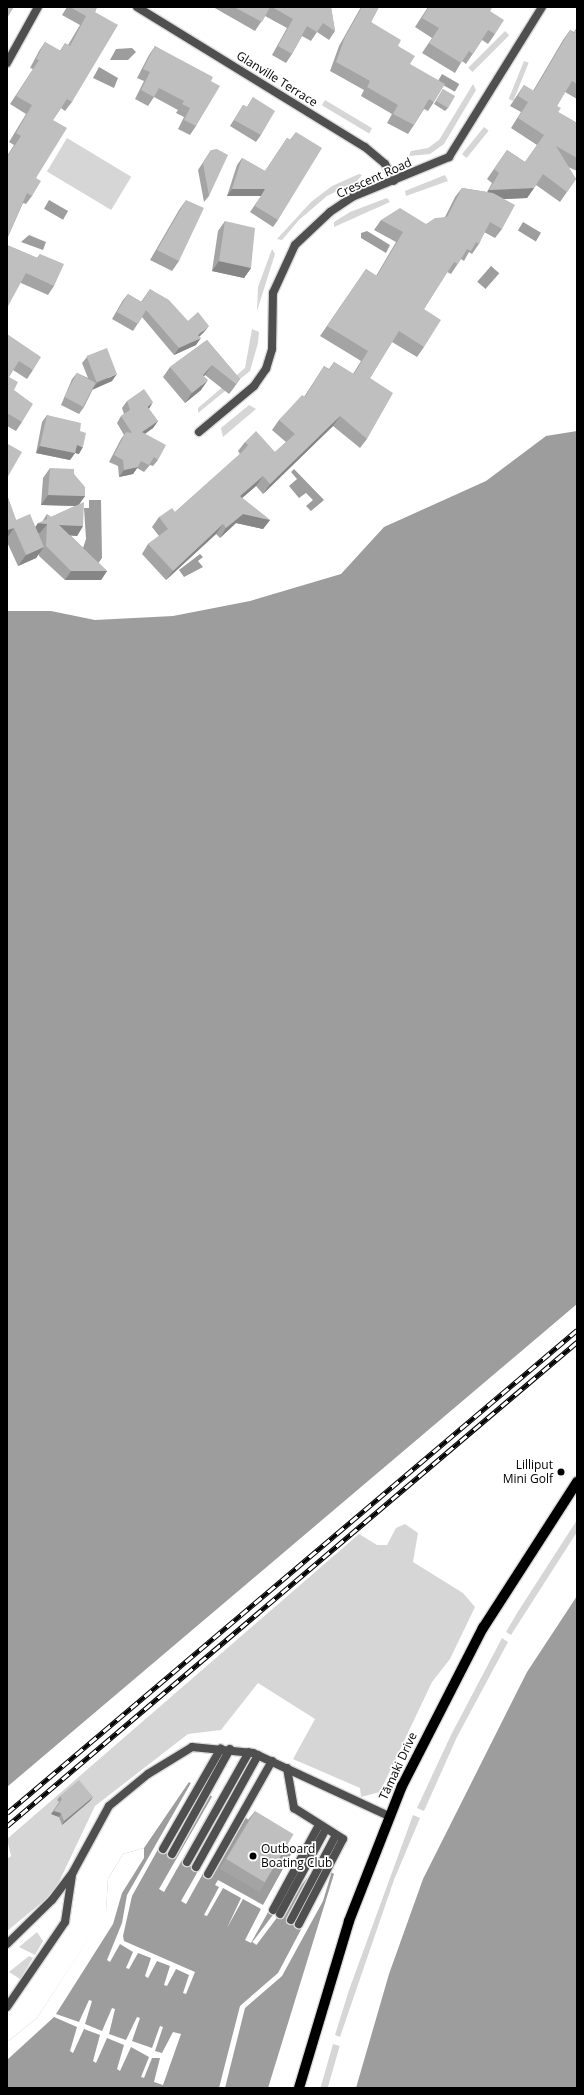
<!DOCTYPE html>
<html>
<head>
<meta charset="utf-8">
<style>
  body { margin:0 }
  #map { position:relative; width:584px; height:2095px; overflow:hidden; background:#fff; font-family:"Open Sans",sans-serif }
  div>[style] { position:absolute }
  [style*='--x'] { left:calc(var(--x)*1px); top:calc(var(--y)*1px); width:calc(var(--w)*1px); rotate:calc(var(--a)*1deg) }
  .green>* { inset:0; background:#d6d6d6; transform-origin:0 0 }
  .water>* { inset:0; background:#9d9d9d; transform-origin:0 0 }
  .pier>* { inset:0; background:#fff; transform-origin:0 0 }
  .roads { filter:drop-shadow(1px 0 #dbdbdb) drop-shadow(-1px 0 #dbdbdb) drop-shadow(0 1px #dbdbdb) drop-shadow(0 -1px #dbdbdb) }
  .lane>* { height:8px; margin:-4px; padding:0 4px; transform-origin:4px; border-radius:4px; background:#4f4f4f }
  .street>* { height:8px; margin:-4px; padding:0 4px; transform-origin:4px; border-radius:4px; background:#4f4f4f }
  .primary>* { height:10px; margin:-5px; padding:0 5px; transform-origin:5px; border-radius:5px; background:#000 }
  .rail>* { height:4.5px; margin-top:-2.25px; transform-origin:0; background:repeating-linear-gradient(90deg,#fff 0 9px,#000 0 18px); box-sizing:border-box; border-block:1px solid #000 }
  .wall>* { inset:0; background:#a4a4a4 }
  .shaded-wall>* { inset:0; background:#868686 }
  .building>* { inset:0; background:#bfbfbf; transform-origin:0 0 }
  .dots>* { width:11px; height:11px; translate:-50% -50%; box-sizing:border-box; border:2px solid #fff; border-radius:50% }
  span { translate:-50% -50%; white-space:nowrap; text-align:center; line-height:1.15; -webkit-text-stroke:3.5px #fff; paint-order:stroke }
  .street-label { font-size:12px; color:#000 }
  .poi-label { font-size:12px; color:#000 }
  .right { translate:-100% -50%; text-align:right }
  .left { translate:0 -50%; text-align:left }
  .frame { position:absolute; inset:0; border:8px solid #000; pointer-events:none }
</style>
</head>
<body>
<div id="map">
  <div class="green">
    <i style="left:505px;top:31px;width:6px;height:52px;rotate:45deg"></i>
    <i style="left:524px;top:61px;width:5px;height:41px;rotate:22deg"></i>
    <i style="clip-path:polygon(473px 84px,476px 90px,444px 144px,430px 154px,409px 156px,411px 151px,428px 148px,439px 140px)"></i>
    <i style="left:325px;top:100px;width:55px;height:6px;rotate:31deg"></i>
    <i style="left:484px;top:127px;width:6px;height:35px;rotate:39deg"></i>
    <i style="left:67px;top:138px;width:75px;height:39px;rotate:31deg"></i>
    <i style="clip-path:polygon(359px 174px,362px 175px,357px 181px,327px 196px,299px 220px,282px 240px,277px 239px,311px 202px,332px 186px)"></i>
    <i style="clip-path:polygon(445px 175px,448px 181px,406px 196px,405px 191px)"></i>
    <i style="clip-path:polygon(387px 198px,390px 202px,334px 227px,334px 222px,350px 212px)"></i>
    <i style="clip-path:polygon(272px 249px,275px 254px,257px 311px,258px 287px)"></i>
    <i style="clip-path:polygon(252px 329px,259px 332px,258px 343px,250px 371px,198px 413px,198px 408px,245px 368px)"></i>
    <i style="clip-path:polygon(249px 405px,256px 409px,223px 437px,221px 428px)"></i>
    <i style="clip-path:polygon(577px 1520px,577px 1532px,511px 1635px,506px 1632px,519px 1610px)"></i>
    <i style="clip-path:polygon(405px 1524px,418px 1533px,413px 1562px,463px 1593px,475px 1607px,450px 1659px,432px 1682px,380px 1792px,361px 1797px,360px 1788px,293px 1759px,315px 1719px,258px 1683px,221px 1730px,188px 1734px,95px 1806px,57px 1886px,45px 1900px,7px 1931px,7px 1859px,11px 1856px,7px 1839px,359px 1534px,377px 1545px,387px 1545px,396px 1528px)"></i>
    <i style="clip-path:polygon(502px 1638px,508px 1642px,457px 1737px,424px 1811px,417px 1808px,451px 1735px)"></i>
    <i style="clip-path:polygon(413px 1815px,420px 1818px,394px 1880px,340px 2037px,335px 2035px,349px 1990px)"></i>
    <i style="clip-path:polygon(37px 1932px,43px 1941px,35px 1955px,19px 1947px)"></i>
    <i style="clip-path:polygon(29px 1956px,33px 1958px,20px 1979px,9px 1972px)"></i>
    <i style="left:333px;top:2044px;width:7px;height:46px;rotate:16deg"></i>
  </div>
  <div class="water">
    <i style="clip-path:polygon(132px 48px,136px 52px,128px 60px,110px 60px,116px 49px)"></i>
    <i style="clip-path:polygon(99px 67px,118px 78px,114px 88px,93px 78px)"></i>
    <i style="left:442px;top:74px;width:20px;height:9px;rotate:30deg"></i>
    <i style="left:49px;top:200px;width:22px;height:10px;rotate:30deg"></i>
    <i style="left:523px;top:222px;width:21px;height:10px;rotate:31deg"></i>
    <i style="clip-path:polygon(367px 231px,390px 245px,386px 253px,361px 238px,361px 233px)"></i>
    <i style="clip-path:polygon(29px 235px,46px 242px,43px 250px,21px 242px)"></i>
    <i style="left:491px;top:266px;width:11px;height:21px;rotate:41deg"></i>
    <i style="clip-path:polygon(577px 431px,577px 1304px,7px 1787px,7px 611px,51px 611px,95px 620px,173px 616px,250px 601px,341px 574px,384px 527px,486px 481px,546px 436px)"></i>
    <i style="clip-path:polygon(294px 469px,324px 500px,311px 511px,306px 506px,313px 500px,306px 493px,299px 498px,289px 486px,297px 479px,291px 472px)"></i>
    <i style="clip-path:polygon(89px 500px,101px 500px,102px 558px,97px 565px,82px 551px,86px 539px,84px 508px,89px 508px)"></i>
    <i style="clip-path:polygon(200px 554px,203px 557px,198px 561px,203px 567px,184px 577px,179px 570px)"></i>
    <i style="clip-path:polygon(577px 1563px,577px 2088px,339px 2088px,373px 1973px)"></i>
    <i style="clip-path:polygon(189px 1782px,334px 1874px,268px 2088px,7px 2088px,7px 2042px,37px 2018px,106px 1912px,108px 1879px,123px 1854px,144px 1848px)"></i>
  </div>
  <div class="pier">
    <i style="clip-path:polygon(577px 1561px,577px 1596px,527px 1672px,423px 1879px,389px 1974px,356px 2088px,338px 2088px,368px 1983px,410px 1874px,496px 1696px)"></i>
    <i style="clip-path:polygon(192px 1781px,195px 1783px,132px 1896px,123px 1936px,124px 1941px,195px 1972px,186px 1994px,183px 1993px,189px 1975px,176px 1969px,167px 1986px,164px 1985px,170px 1966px,157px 1961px,148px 1978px,145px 1976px,151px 1958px,138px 1953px,129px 1969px,126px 1968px,133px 1952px,120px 1944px,110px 1962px,107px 1960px,122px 1923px,127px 1895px)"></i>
    <i style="clip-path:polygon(213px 1795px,217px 1798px,164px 1892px,159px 1889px)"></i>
    <i style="clip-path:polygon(234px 1808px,238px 1811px,186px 1904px,181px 1901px)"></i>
    <i style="clip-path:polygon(295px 1847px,302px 1851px,251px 1943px,245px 1940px,261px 1909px,243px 1899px,227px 1928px,241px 1898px,223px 1888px,207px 1916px,204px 1915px,219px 1887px,215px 1885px,218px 1880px,263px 1905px)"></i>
    <i style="clip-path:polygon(144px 1848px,144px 1858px,122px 1893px,113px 1924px,56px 2014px,79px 2022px,89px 2000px,92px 2001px,85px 2024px,102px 2031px,112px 2008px,115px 2009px,109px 2034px,126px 2040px,137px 2017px,140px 2018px,132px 2041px,152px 2048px,160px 2026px,163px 2027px,155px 2051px,162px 2053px,173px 2032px,181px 2034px,163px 2085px,154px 2082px,160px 2058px,152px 2058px,144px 2078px,141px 2077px,149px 2057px,131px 2047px,120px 2071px,117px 2069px,124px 2045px,107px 2038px,96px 2063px,93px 2061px,100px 2035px,84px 2029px,73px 2053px,70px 2051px,77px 2027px,54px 2017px,7px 2060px,7px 2042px,37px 2018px,106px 1911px,108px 1879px,123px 1854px)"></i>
    <i style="left:315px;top:1859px;width:5px;height:104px;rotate:37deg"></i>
    <i style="clip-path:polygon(332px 1871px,323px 1901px,282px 1976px,245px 2008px,225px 2088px,219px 2088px,240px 2006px,278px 1973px)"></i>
  </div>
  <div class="roads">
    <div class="lane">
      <i style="--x:287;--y:1768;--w:41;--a:80.1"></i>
      <i style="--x:294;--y:1808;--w:58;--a:32.3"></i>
      <i style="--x:343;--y:1839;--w:96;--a:117.4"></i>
      <i style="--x:163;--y:1849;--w:116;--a:-60.1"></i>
      <i style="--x:172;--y:1854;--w:120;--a:-61.1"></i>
      <i style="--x:187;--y:1862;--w:126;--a:-60.6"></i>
      <i style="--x:196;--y:1867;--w:128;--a:-61"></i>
      <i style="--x:208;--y:1874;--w:130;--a:-60.5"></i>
      <i style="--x:273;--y:1910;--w:97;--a:-61.6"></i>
      <i style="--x:280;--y:1914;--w:97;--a:-61.6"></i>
      <i style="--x:291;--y:1920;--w:96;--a:-62.1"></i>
      <i style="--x:7;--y:1944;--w:63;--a:-44.4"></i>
      <i style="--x:52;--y:1900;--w:35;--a:-53"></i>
      <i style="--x:73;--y:1872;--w:75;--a:-61.4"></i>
      <i style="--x:109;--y:1806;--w:50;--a:-39.4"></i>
      <i style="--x:148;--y:1774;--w:52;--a:-31.5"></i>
      <i style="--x:192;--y:1747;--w:61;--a:5.6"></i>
      <i style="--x:253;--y:1753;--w:150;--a:24.9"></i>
      <i style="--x:7;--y:2007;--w:103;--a:-55.7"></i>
      <i style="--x:65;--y:1922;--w:48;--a:-81.5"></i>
    </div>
    <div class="street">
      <i style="--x:137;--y:7;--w:268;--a:31.6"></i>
      <i style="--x:365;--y:147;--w:26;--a:40"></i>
      <i style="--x:385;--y:164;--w:19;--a:62"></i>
      <i style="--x:7;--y:63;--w:64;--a:-61"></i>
      <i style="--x:199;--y:432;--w:72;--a:-39.9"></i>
      <i style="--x:254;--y:386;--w:21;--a:-55"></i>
      <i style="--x:266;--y:369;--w:21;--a:-73"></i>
      <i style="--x:272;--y:349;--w:56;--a:-89"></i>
      <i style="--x:273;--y:293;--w:53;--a:-65.4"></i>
      <i style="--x:295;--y:245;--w:48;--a:-43.3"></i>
      <i style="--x:330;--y:212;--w:27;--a:-34"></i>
      <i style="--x:352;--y:197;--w:105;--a:-22.4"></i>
      <i style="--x:449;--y:157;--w:176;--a:-58.2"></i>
    </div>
    <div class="primary">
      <i style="--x:299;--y:2088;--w:174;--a:-73.3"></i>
      <i style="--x:349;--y:1921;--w:145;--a:-68.6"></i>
      <i style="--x:402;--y:1786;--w:178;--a:-62.9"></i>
      <i style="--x:483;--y:1628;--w:174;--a:-57.2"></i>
    </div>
  </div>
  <div class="rail">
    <i style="--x:7;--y:1813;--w:747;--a:-40.28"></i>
    <i style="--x:7;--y:1826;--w:748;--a:-40.34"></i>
  </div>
  <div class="wall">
    <i style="clip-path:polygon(67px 7px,97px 7px,95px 12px,72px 102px,65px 111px,61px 108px,53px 120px,36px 178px,32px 196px,26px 204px,23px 203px,7px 239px,7px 156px,14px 145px,9px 142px,26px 114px,10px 104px,33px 69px,30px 68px,39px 51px,45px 42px,60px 51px,65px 43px,68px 45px,80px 25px,62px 15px)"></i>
    <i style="clip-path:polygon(213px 7px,331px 7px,335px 31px,329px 40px,317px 32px,311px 41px,302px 36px,292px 54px,286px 63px,272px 55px,287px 28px,265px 16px,255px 31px)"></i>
    <i style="clip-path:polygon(361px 7px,379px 7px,371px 22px,398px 46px,410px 64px,434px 102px,428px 111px,424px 109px,414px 125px,408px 134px,387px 123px,392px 114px,361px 96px,364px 90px,330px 71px,339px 46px)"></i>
    <i style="clip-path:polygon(428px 7px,492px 7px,490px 11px,495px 34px,488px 44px,482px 40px,466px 64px,462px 61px,455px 73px,422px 53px,432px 38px,415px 27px)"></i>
    <i style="clip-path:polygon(577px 27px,577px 99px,565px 92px,557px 106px,558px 112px,577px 123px,577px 171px,568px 167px,576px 179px,560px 202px,536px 185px,527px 198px,504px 199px,502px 229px,495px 238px,484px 232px,479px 244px,472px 254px,469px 252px,464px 261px,461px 259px,451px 274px,447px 272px,424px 309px,424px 347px,417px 357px,392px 342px,370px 378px,367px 439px,360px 448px,333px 426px,263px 494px,256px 486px,242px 498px,270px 520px,263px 529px,236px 523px,220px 538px,216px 534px,166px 580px,142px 554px,148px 544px,159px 536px,152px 527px,159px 517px,175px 512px,240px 454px,238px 451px,245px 442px,275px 452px,286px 442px,272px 430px,279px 420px,304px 397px,324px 366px,329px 369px,334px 362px,353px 374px,361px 361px,320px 336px,366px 269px,376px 276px,396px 242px,374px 230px,381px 220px,426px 224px,445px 217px,455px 197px,462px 188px,487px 192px,492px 183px,487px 179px,507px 150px,525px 162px,537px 145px,511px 128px,521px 112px,510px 106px,524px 85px,533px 91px,563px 40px,570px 30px,574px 32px)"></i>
    <i style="clip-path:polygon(155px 46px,211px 81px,196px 126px,190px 135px,178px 129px,184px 117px,176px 113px,178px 110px,154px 97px,148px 106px,135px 99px,144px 81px,137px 78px,149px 55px)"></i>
    <i style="clip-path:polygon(443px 89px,448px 108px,445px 111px,434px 104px)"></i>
    <i style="clip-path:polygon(253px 97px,261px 135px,256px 142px,230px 126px,243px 105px,247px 107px)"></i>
    <i style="clip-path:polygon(296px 132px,278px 220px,273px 227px,250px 212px,261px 196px,227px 196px,237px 165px,242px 158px,265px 171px,287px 138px,290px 140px)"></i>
    <i style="clip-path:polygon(211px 150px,209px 196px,204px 202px,198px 170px)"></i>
    <i style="clip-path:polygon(186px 200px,179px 261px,172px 271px,150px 260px,179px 210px)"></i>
    <i style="clip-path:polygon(225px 221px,251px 268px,244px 278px,212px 271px,218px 231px)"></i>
    <i style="clip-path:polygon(7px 245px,37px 258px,40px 254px,54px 286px,48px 295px,21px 283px)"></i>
    <i style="clip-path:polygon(150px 289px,188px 321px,204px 332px,199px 337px,196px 345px,174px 355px,142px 317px,133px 331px,112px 319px,123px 300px,128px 294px,141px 302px)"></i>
    <i style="clip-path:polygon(7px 334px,33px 370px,27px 379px,13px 370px,9px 377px,14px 390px,22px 422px,16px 431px,7px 426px)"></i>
    <i style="clip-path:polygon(207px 340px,240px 379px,233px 389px,229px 394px,205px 375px,204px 376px,201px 390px,185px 403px,163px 377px,170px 367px)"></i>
    <i style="clip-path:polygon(87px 357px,112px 381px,93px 389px,84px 407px,79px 414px,61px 405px,72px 379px,77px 373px,88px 378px,82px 363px)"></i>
    <i style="clip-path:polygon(127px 401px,149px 409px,158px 421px,153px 428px,145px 434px,158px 460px,153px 466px,150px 465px,144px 472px,137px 468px,133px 474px,119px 477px,118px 466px,109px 462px,121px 439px,124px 435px,117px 423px,121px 416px,124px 414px,122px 408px)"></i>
    <i style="clip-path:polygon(47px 415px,80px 431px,79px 454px,75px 453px,70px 460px,36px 453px,42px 422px)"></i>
    <i style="clip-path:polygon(50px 468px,74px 474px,85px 496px,79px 504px,83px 526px,77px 536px,70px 535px,107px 571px,101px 580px,65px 580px,39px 556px,39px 554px,36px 558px,18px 566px,7px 542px,7px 495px,16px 520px,35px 527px,42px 522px,47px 514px,51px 517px,75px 506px,41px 505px,43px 478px)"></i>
    <i style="clip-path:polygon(60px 1796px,93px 1797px,90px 1801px,62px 1825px,59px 1817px,51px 1814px,59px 1802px,57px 1800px)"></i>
    <i style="clip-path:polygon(255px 1811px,266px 1882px,259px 1892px,220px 1869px,247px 1821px)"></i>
  </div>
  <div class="shaded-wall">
    <i style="clip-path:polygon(534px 188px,527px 198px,482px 200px,489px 190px)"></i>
    <i style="clip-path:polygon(232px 189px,265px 189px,261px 196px,227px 196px)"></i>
    <i style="clip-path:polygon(219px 261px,251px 268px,244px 278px,212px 271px)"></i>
    <i style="clip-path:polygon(209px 326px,204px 332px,193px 342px,201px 338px,196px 345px,174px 355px,179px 348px,198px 335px)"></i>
    <i style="clip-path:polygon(212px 365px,205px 375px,196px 385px,203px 375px)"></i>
    <i style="clip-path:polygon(117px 374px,112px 381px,92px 390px,97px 383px)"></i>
    <i style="clip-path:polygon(208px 380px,201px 390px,185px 403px,192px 393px)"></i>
    <i style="clip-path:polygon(153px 402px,149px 409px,147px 407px)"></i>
    <i style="clip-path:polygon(340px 416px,333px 426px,263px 494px,270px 484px)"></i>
    <i style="clip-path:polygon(158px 421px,153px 428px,137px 439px,142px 432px)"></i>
    <i style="clip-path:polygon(77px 445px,83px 447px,79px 454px,72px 452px)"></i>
    <i style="clip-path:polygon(40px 446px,75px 453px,70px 460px,36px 453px)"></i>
    <i style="clip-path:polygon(138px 467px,133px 474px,119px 477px,124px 470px)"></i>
    <i style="clip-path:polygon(263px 476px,256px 486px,233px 506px,240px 496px)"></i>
    <i style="clip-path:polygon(48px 495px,85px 496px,78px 506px,41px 505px)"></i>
    <i style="clip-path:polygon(243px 514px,270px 520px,263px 529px,236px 523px,220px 538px,226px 528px)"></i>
    <i style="clip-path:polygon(38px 523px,47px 524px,40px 533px,32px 532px)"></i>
    <i style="clip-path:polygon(223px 524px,216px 534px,166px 580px,173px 571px)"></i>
    <i style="clip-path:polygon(59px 525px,83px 526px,77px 536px,52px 534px)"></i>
    <i style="clip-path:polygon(14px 528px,7px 538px,7px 530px)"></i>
    <i style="clip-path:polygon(44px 547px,36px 558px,18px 566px,26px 555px)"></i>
    <i style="clip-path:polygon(71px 571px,107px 571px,101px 580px,65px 580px)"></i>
    <i style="clip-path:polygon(93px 1797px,90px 1801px,62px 1825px,64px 1821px)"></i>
    <i style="clip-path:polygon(54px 1811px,61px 1813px,59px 1817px,51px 1814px)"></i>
  </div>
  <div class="building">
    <i style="clip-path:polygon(7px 7px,14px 7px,7px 18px)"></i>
    <i style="clip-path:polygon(70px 7px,97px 7px,95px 12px,118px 25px,72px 102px,67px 99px,53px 120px,67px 128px,36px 178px,41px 181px,32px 196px,27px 193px,7px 239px,7px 157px,21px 136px,16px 133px,32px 105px,16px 96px,39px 60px,36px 59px,45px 42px,61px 51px,65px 43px,70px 46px,86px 16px)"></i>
    <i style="clip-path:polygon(234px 7px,270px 7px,262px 22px)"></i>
    <i style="clip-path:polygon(272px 7px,331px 7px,335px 31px,323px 23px,317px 32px,307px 26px,292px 54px,278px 46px,293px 19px)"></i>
    <i style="clip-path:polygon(362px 7px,379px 7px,371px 22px,401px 40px,398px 46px,415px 56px,410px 64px,445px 84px,434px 102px,429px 99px,414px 125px,393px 114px,398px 105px,367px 87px,370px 81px,336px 62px,345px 37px)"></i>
    <i style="clip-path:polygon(429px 7px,492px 7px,490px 11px,504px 20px,495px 34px,488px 30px,473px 54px,469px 51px,461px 63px,429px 43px,439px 28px,422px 18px)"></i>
    <i style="clip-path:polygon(577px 28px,577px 84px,572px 81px,557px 106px,561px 108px,558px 112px,577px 123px,577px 158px,556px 146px,576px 179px,567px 192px,543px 174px,534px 188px,489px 190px,499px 173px,494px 169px,507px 150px,525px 162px,544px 135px,518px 118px,528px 102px,518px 96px,524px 85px,534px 91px,570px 30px,574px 33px)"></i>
    <i style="clip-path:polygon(155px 46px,213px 77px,211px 81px,220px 86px,196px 126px,184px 120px,190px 108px,182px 104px,184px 101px,159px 88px,154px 97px,141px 90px,150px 72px,143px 69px)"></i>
    <i style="left:443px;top:89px;width:14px;height:14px;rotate:30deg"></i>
    <i style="clip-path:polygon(253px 97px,275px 111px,261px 135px,234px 120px,243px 105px,247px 107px)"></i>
    <i style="clip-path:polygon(296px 132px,322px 148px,278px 220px,255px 206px,265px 189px,232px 189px,242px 158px,265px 171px,287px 138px,291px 140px)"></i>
    <i style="clip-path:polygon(217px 149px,228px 155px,209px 196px,203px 163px,211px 150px)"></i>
    <i style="clip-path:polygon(462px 188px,493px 193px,515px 205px,502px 229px,490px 222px,479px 244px,476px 242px,471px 251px,467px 249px,458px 264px,454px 262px,424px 309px,441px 320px,424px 347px,399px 331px,370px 378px,393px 393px,367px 439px,340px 416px,270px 484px,263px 476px,240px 496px,270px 520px,243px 514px,226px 528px,223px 524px,173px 571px,148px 544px,168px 529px,159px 517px,172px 508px,175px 512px,243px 451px,248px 445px,245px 442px,256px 431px,275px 452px,295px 434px,279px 420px,302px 395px,305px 397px,324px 366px,329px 370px,334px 362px,354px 374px,368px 351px,327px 326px,366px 269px,377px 276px,403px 232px,381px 220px,400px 208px,426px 224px,435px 218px,447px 217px)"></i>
    <i style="clip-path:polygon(186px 200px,204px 208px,179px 261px,157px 250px)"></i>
    <i style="clip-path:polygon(225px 221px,255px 228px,251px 268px,219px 261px)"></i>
    <i style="clip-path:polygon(7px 245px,38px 258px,40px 254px,64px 264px,54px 286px,26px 273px,7px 308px)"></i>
    <i style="clip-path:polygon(150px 289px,169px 300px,188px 321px,198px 312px,209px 326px,198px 335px,201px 338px,179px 348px,146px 310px,138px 324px,117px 312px,128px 294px,142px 302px)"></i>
    <i style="clip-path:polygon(7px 334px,41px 357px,33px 370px,19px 361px,9px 377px,18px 382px,14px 390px,33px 404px,22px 422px,7px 413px)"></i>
    <i style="clip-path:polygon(207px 340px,240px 379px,236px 384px,212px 365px,203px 375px,208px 380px,192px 393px,170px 367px)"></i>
    <i style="left:107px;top:348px;width:28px;height:22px;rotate:69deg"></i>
    <i style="left:77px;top:373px;width:21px;height:27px;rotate:28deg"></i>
    <i style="clip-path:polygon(144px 389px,153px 402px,147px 407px,158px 421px,142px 432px,166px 445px,158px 460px,154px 457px,149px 465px,141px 461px,138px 467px,124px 470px,123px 460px,114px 455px,126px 432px,132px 433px,121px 416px,130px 410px,127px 401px)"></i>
    <i style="clip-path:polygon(47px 415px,81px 423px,80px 431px,86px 433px,83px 447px,77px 445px,75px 453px,40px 446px)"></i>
    <i style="clip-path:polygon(8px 444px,22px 452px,7px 478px,7px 447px)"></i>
    <i style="clip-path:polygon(50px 468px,74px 469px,74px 474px,85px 487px,85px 496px,48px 495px)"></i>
    <i style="clip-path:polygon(7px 495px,16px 520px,30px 514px,44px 547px,26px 555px,14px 528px,7px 530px)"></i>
    <i style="clip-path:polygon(84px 502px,83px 526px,59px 525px,107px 571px,71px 571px,46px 546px,47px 524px,38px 523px,47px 519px,47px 514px,51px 517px)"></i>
    <i style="clip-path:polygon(79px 1780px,93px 1797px,64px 1821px,61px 1813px,54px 1811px,62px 1799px,60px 1796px)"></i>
    <i style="left:255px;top:1811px;width:45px;height:56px;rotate:31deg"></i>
  </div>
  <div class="dots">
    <i style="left:561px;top:1472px;background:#000"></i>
    <i style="left:253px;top:1856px;background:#000"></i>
  </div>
  <div class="street-label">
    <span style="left:277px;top:79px;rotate:32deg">Glanville Terrace</span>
    <span style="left:374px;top:178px;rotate:-24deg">Crescent Road</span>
    <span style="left:398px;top:1766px;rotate:-65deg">Tāmaki Drive</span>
  </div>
  <div class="poi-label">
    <span class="right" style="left:553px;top:1472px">Lilliput<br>Mini Golf</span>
    <span class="left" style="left:261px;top:1856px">Outboard<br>Boating Club</span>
  </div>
  <div class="frame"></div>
</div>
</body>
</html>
